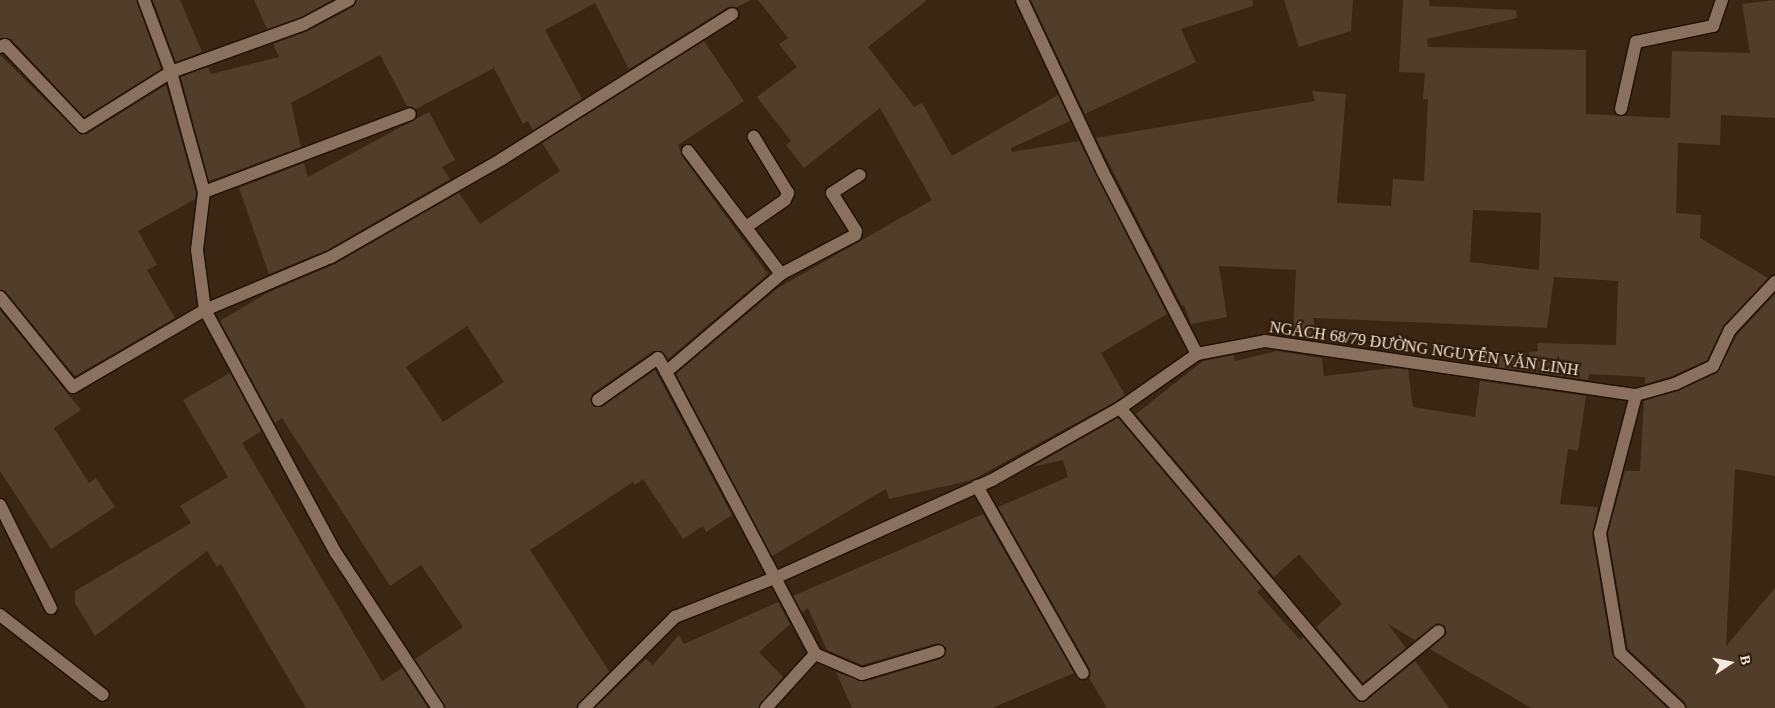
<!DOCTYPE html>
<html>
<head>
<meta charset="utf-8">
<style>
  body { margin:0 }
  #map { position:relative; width:1775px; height:708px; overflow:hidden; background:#3a2613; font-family:"Times New Roman",serif }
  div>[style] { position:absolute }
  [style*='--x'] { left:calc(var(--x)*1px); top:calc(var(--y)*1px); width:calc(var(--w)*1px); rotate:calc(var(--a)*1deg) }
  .building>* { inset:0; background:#523d2a }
  .roads { filter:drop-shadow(1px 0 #200e00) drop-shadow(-1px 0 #200e00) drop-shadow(0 1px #200e00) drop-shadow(0 -1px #200e00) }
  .minor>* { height:12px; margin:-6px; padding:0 6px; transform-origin:6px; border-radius:6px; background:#89715d }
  span { translate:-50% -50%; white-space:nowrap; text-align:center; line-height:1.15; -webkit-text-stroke:4.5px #2f1c0a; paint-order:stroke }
  .street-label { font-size:16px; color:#f6e8dd }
  .north { position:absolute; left:1705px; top:638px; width:50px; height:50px; -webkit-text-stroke:4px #2f1c0a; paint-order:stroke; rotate:79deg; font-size:14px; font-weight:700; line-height:20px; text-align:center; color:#f6e8dd }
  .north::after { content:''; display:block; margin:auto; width:18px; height:22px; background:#f6e8dd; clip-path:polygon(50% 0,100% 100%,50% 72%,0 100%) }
</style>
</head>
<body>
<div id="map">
  <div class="building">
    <i style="clip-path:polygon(0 0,136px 0,161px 69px,84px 117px,11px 39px,0 38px)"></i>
    <i style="clip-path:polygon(153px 0,180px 0,202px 52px,176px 62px)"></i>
    <i style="clip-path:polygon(254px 0,332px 0,301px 17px,267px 29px)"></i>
    <i style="clip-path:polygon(357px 0,751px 0,737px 7px,728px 7px,629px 69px,595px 3px,545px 30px,582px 99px,533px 130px,528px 121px,523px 124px,494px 68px,416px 109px,407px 106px,380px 55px,291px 103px,301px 147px,209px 181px,181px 77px,208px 67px,211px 74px,279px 57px,273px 44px,308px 31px,353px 7px)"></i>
    <i style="clip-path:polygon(758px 0,927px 0,868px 47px,914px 107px,922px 103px,952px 156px,1058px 95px,1070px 121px,1011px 148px,1012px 152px,1079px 141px,1167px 314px,1101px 353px,1125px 395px,1116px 401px,972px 480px,889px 499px,886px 489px,772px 556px,676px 374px,778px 288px,932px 200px,880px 108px,804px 168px,786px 145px,791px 141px,757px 97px,797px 67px,779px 44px,788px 38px)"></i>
    <i style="clip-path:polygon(1031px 0,1252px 0,1253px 6px,1181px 29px,1196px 62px,1085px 114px)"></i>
    <i style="clip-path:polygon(1284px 0,1353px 0,1351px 31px,1299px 47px)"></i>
    <i style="clip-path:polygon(evenodd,1403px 0,1429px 0,1430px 6px,1516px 10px,1517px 18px,1427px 39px,1428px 47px,1586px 50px,1586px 114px,1670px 118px,1672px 51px,1750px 53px,1742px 4px,1775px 0,1775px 118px,1721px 115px,1720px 145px,1678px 143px,1676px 213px,1701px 215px,1700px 238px,1768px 278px,1724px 325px,1707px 360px,1672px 376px,1645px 384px,1645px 377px,1589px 374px,1588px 380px,1483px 365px,1484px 358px,1538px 351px,1537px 343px,1616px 345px,1618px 281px,1554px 277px,1547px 328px,1313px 318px,1318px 341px,1293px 337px,1296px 270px,1219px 266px,1227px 317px,1191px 324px,1184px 305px,1182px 306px,1096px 138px,1315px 101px,1312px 91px,1346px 94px,1337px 203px,1391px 206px,1393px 179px,1424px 181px,1428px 99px,1423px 99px,1425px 73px,1399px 72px,1403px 0,1473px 210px,1541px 213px,1539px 270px,1470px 262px,1473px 210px)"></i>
    <i style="clip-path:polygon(evenodd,704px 41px,744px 101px,678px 145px,682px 156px,768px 274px,668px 359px,662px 351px,653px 351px,593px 393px,590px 400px,594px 407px,602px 407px,655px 370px,732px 515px,706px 532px,703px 526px,683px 539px,643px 479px,635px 485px,633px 482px,530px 550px,609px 671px,576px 708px,446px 708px,415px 659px,463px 627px,421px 565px,390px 586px,282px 418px,275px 423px,220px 321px,267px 293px,335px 264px,459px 193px,480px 224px,560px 171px,542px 143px,704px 41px,467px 326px,504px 382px,443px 422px,406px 367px,467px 326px)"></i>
    <i style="clip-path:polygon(0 55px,81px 135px,87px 134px,166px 85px,196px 193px,195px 199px,138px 231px,157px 265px,147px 270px,175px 318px,75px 376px,6px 292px,0 289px)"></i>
    <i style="clip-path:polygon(429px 112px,455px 160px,442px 167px,450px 179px,327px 250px,269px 274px,239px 188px,304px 163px,308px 177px)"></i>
    <i style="clip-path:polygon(1775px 294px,1775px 476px,1735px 469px,1726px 646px,1775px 588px,1775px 708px,1687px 708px,1685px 702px,1628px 649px,1608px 533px,1625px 471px,1640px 471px,1644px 401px,1678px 391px,1717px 373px,1737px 335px)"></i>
    <i style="clip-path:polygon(0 310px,81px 410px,54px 428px,89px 483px,96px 478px,115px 507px,51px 549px,0 471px)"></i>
    <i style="clip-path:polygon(1277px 351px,1322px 358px,1324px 376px,1394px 368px,1408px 370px,1413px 407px,1475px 417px,1480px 381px,1586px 396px,1578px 451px,1568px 449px,1560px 504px,1598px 507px,1592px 534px,1612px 654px,1667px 708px,1531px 708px,1430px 649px,1447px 633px,1445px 626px,1438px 623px,1415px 640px,1388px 624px,1406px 648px,1363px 683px,1316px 627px,1342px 604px,1299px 554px,1274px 577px,1136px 414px,1203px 361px,1234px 355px,1235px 361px)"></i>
    <i style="clip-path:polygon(230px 373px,261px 431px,242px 443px,382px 681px,402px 668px,428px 708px,306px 708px,221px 564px,217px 567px,207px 551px,95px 636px,75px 603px,75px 591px,191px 523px,180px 506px,228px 477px,183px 400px)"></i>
    <i style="clip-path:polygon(1118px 418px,1262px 588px,1257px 592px,1300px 640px,1303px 637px,1356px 700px,1367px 700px,1415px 661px,1449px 708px,1107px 708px,1089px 678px,1090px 669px,998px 507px,1068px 477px,1063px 460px,1032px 467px)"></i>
    <i style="clip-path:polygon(983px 514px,1074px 673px,992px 708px,852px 708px,836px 672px,864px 682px,941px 659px,947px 648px,937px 643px,862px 665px,827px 650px,808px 608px,802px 613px,793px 596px)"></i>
    <i style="clip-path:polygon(778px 602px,790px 624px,759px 652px,783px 677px,758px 708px,595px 708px,646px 659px,653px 665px,679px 635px,684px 644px)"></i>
  </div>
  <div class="roads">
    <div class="minor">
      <i style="--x:144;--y:0;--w:77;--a:69.4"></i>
      <i style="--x:171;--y:72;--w:124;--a:74.6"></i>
      <i style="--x:204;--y:192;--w:58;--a:96.9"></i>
      <i style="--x:197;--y:250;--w:61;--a:82.4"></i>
      <i style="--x:205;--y:310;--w:276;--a:61.7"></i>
      <i style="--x:336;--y:553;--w:186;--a:56.7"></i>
      <i style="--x:1022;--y:0;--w:190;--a:64.8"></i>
      <i style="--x:1103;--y:172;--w:205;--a:62.7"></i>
      <i style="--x:0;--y:47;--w:5;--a:-22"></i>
      <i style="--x:5;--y:45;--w:113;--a:46.4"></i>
      <i style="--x:83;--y:127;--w:104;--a:-32"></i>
      <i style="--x:171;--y:72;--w:141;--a:-19.8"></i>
      <i style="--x:304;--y:24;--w:51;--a:-28.1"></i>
      <i style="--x:1621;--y:109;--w:69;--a:-77.4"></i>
      <i style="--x:1636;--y:42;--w:79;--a:-11.7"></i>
      <i style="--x:1713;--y:26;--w:28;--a:-71"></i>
      <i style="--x:688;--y:151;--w:154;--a:52.9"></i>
      <i style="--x:204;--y:192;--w:220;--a:-20.7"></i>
      <i style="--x:746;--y:227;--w:47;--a:-34.7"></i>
      <i style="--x:785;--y:200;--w:8;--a:-67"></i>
      <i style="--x:788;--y:193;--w:66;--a:-121.3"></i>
      <i style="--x:0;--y:297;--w:116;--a:51"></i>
      <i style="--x:73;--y:387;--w:153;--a:-30.3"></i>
      <i style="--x:205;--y:310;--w:137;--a:-22.8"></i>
      <i style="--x:331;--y:257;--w:197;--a:-29.8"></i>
      <i style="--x:502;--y:159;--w:272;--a:-32.2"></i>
      <i style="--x:666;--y:372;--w:151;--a:-40.4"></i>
      <i style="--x:781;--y:274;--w:84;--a:-27.8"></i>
      <i style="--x:855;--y:235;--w:4;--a:-76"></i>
      <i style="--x:856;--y:231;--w:45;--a:-122.3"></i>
      <i style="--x:832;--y:193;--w:33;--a:-33"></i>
      <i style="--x:1636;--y:395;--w:143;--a:104.6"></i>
      <i style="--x:1600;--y:533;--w:122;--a:80.5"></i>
      <i style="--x:1620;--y:653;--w:81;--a:43"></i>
      <i style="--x:598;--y:400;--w:73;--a:-35"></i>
      <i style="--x:658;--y:358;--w:16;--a:60"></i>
      <i style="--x:666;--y:372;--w:319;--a:62.1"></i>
      <i style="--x:815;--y:654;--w:73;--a:132.2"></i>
      <i style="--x:1120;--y:408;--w:375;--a:49.8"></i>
      <i style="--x:1362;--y:694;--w:99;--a:-39.3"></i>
      <i style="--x:977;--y:486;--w:215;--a:60.5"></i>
      <i style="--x:0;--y:505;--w:115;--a:63.7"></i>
      <i style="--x:0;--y:615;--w:130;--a:37.8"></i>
      <i style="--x:815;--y:654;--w:51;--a:23.1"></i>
      <i style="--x:862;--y:674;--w:80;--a:-16.6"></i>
      <i style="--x:584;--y:708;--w:129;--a:-45"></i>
      <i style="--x:675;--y:617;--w:110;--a:-21.4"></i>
      <i style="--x:777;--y:577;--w:236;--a:-24.3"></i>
      <i style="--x:992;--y:480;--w:147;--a:-29.4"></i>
      <i style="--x:1120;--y:408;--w:94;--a:-35"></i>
      <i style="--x:1197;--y:354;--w:69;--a:-10.8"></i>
      <i style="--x:1265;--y:341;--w:375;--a:8.3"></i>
      <i style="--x:1636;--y:395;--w:41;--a:-15.8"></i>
      <i style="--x:1675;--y:384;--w:42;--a:-25.3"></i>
      <i style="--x:1713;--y:366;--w:40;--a:-65"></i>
      <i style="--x:1730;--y:330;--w:66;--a:-46.8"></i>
    </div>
  </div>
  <div class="street-label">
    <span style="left:1424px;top:349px;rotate:8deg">NGÁCH 68/79 ĐƯỜNG NGUYỄN VĂN LINH</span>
  </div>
  <div class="north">B</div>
</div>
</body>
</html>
